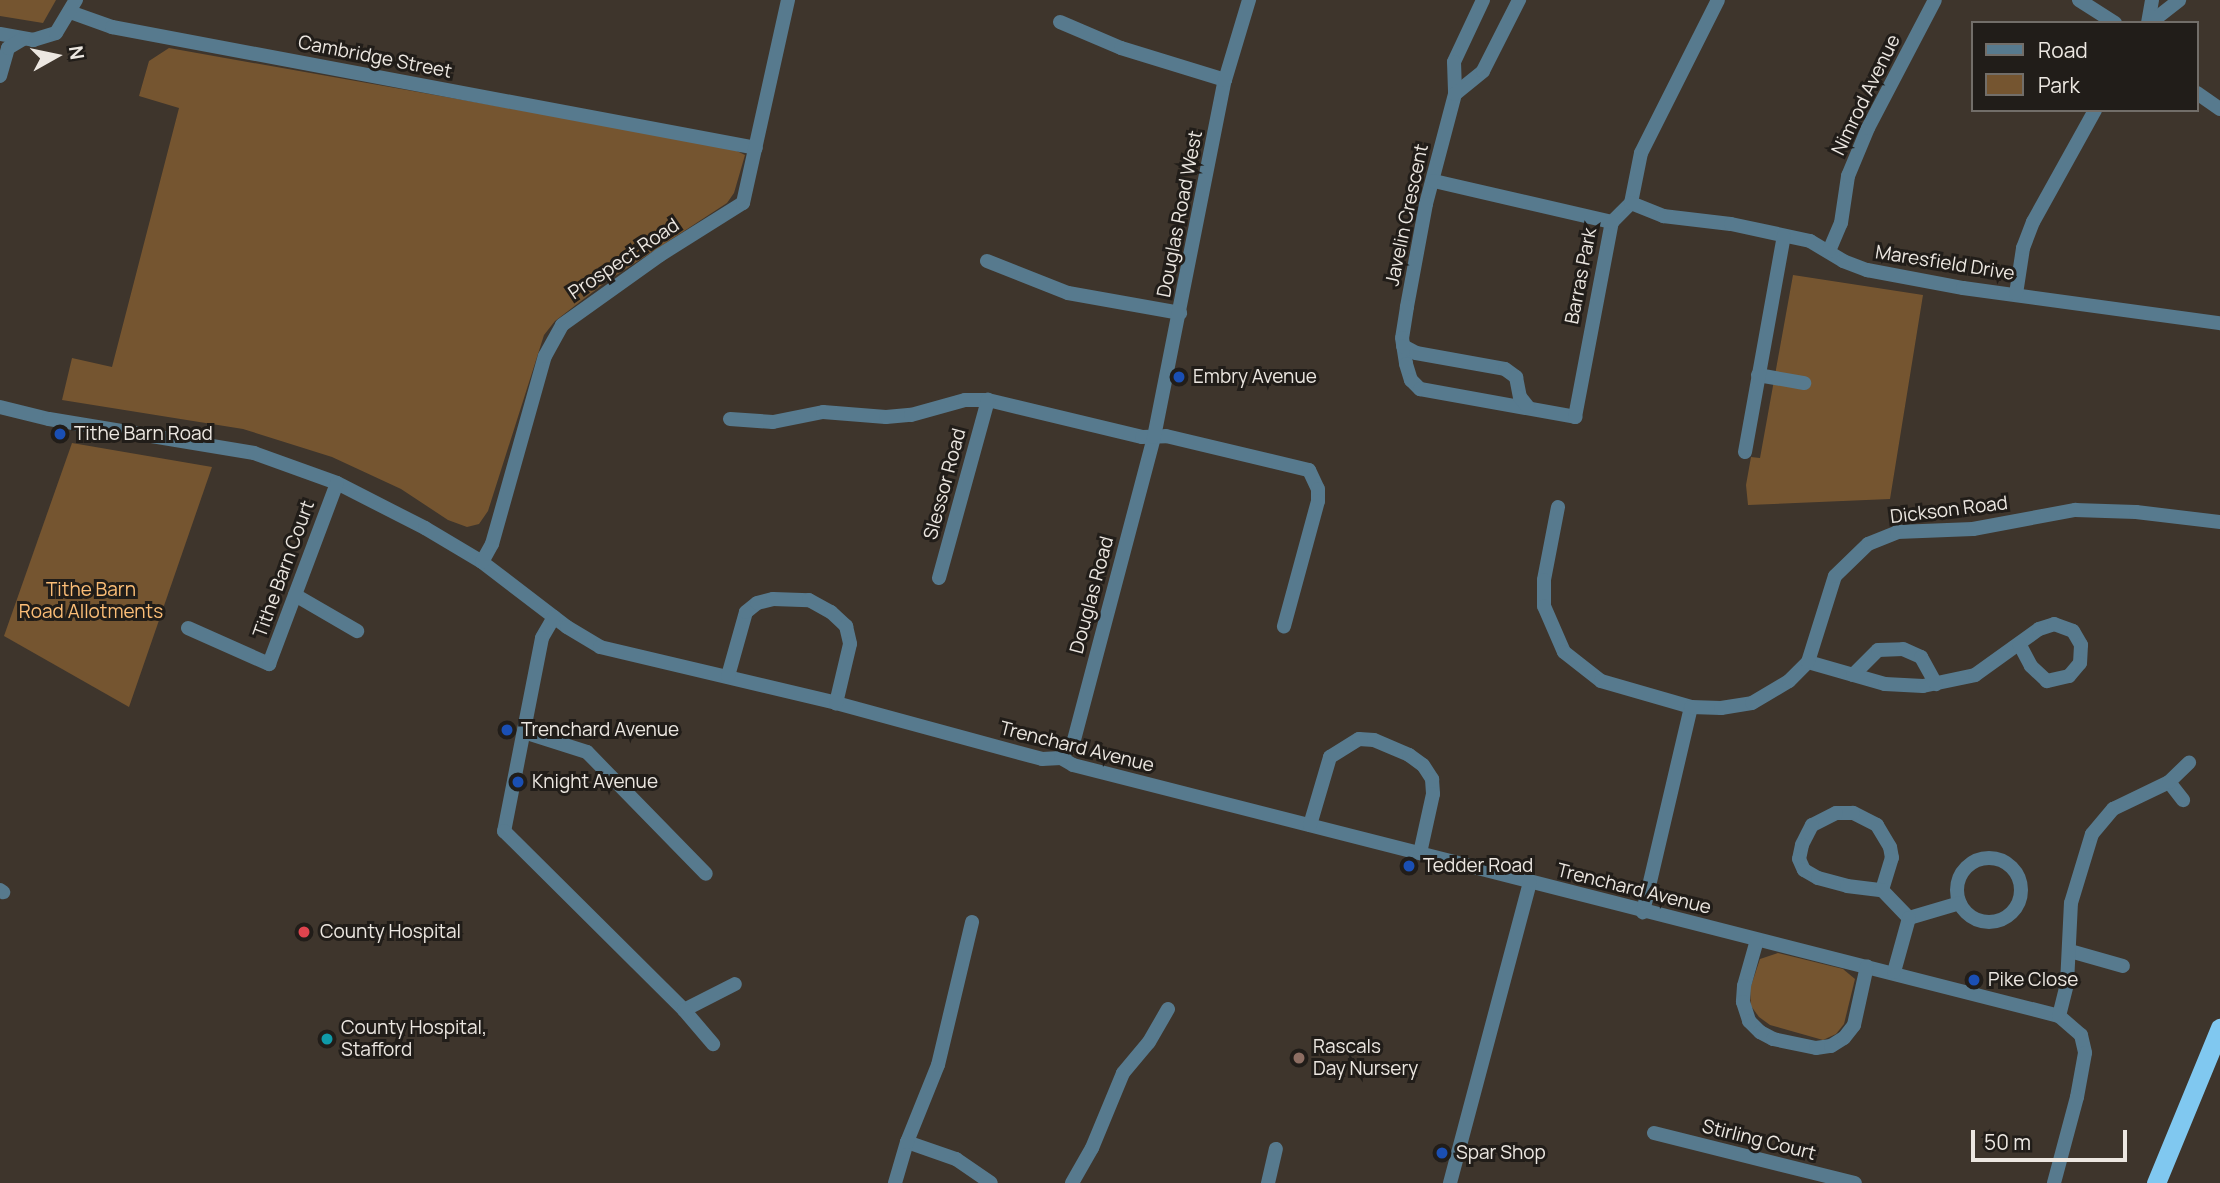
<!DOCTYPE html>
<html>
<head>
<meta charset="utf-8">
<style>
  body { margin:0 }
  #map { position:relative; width:2220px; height:1183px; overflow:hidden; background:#3e352c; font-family:Manrope,sans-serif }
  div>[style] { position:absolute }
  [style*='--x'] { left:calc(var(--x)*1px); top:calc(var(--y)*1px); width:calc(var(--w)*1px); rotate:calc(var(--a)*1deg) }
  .green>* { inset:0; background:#755530 }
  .minor>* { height:14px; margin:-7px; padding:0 7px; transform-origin:7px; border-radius:7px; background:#577a8e }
  .minor>.ring { margin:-7px; padding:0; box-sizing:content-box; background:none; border:14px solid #577a8e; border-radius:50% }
  .trunk>* { height:19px; margin:-9.5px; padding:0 9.5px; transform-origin:9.5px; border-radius:9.5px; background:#80c8f0 }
  .dots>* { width:19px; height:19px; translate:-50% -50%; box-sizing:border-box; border:4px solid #211d19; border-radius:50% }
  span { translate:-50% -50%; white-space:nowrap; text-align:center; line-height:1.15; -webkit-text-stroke:6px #211d19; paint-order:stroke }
  .street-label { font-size:19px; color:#ece7e1 }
  .poi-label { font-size:19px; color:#ece7e1 }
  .left { translate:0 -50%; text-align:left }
  .park-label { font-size:19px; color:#fcbe77 }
  .legend { position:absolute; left:1971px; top:21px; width:228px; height:91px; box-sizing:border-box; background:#211d19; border:2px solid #726e69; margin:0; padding:9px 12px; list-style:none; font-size:21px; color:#ece7e1 }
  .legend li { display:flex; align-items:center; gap:14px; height:35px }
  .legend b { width:35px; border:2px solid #726e69 }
  .north { position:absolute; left:21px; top:21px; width:70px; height:70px; -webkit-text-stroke:5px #211d19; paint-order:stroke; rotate:81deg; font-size:19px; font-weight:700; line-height:28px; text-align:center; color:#ece7e1 }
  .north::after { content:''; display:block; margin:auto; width:24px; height:32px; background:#ece7e1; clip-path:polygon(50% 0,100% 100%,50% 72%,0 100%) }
  .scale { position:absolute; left:1971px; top:1130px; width:156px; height:32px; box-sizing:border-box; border:4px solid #ece7e1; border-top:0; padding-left:9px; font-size:21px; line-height:24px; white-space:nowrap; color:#ece7e1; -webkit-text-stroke:5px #211d19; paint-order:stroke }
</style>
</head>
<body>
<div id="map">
  <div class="green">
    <i style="clip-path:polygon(0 0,56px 0,43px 23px,0 16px)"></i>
    <i style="clip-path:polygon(169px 48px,729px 147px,745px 155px,734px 193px,727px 203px,606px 282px,555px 321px,544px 335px,488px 511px,479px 524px,467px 527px,448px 520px,401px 489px,332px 457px,243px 429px,62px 400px,72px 358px,112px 367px,179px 108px,139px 96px,149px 61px)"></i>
    <i style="clip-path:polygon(1793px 275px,1923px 295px,1890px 499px,1748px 505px,1746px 485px,1751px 457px,1760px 458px)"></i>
    <i style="clip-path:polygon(72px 443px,212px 467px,129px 707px,4px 636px)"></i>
    <i style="clip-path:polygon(1778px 953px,1843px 969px,1855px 979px,1844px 1024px,1836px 1034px,1823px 1040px,1770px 1025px,1759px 1017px,1751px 1006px,1750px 989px,1760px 959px)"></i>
  </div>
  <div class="minor">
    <i style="--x:1483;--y:0;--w:68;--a:115.1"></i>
    <i style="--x:1454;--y:62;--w:32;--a:88"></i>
    <i style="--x:1455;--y:94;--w:114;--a:104.8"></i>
    <i style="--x:1426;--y:204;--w:105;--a:100.5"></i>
    <i style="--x:1407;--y:307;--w:31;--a:99"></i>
    <i style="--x:1402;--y:338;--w:26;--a:81"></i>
    <i style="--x:1406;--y:364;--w:17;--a:73"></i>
    <i style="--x:1411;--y:380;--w:13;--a:45"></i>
    <i style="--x:1420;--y:389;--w:158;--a:10.2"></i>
    <i style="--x:1575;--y:417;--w:198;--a:-79.3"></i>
    <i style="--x:1612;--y:222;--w:27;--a:-45"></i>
    <i style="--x:1631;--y:203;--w:51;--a:-78.7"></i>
    <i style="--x:1641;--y:153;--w:171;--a:-63.3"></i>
    <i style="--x:2079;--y:0;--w:43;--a:32.6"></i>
    <i style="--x:70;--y:12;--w:45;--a:19.7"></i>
    <i style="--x:112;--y:27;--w:655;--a:10.64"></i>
    <i style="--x:1060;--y:22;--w:66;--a:23.1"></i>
    <i style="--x:1121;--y:48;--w:109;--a:17.1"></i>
    <i style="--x:2148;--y:23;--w:23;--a:-80"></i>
    <i style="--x:2150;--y:23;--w:37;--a:-38"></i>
    <i style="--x:0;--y:34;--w:34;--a:10"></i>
    <i style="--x:33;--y:40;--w:24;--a:-17"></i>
    <i style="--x:56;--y:33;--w:39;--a:-59"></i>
    <i style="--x:0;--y:76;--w:29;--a:-74"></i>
    <i style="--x:8;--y:48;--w:17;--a:-31"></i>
    <i style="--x:2197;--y:93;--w:28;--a:35"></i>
    <i style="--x:1455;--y:94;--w:36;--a:-39"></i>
    <i style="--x:1483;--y:71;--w:80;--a:-63.1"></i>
    <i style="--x:1434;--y:181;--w:183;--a:13"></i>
    <i style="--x:1631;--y:203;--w:35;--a:22"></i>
    <i style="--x:1663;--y:216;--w:68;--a:6.7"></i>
    <i style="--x:1731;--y:224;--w:81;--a:12.1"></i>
    <i style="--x:1810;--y:241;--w:39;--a:31"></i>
    <i style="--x:1843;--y:261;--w:26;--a:21"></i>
    <i style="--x:1867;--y:270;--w:98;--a:10.6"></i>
    <i style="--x:1963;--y:288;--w:259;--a:7.8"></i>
    <i style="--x:1829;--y:251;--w:30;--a:-67"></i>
    <i style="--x:1841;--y:223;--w:48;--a:-81.5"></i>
    <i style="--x:1848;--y:176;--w:52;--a:-67.4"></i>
    <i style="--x:1868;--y:128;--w:144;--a:-62.4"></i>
    <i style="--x:987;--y:261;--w:87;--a:21.6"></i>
    <i style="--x:1068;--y:293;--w:114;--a:10.1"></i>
    <i style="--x:2016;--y:294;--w:47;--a:-81.3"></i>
    <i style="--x:2023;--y:248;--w:28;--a:-69"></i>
    <i style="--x:2033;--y:222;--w:128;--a:-61"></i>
    <i style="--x:1403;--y:346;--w:15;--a:28"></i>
    <i style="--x:1416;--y:353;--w:90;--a:10.2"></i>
    <i style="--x:1505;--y:369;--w:14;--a:36"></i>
    <i style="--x:1516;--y:377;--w:20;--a:79"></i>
    <i style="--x:1520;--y:397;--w:13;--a:51"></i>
    <i style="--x:1758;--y:375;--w:47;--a:9.9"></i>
    <i style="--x:0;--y:407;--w:50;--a:13.8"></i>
    <i style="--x:49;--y:419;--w:208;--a:9.4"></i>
    <i style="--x:254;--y:453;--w:88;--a:19.9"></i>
    <i style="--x:337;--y:483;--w:99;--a:27.1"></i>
    <i style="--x:425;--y:528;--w:66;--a:30.8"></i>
    <i style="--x:482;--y:562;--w:107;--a:37.4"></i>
    <i style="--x:567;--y:627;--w:39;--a:31"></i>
    <i style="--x:600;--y:647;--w:243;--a:13.3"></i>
    <i style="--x:836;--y:703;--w:213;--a:15.2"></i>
    <i style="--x:1042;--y:759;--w:19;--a:-3"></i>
    <i style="--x:1061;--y:758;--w:14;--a:30"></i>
    <i style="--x:1073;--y:765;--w:1017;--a:14.28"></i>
    <i style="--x:2059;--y:1016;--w:29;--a:41"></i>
    <i style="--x:2081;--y:1035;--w:18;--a:77"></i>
    <i style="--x:2085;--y:1053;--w:45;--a:100.3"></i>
    <i style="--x:2077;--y:1097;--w:89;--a:105"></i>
    <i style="--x:730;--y:419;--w:43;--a:4"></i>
    <i style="--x:773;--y:422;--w:51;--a:-11.3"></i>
    <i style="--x:823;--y:412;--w:63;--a:4.5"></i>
    <i style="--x:886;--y:417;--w:25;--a:-5"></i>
    <i style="--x:911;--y:415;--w:56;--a:-15.5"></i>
    <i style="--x:965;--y:400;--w:23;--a:0"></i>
    <i style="--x:988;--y:400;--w:158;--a:13.5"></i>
    <i style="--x:1142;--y:437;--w:24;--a:-2"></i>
    <i style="--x:1166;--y:436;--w:147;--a:13.4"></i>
    <i style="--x:1309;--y:470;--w:21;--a:65"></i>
    <i style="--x:1318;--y:489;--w:12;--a:90"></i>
    <i style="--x:1318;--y:501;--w:130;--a:105.2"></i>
    <i style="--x:1745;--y:452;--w:219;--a:-79.8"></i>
    <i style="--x:1558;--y:507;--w:74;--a:100.9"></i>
    <i style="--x:1544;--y:580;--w:26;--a:90"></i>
    <i style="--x:1544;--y:606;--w:50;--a:66.5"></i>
    <i style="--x:1564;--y:652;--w:47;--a:38.1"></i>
    <i style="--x:1601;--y:681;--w:94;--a:16.1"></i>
    <i style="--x:1691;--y:707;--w:211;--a:103.2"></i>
    <i style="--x:482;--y:562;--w:21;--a:-61"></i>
    <i style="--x:492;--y:544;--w:195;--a:-74.3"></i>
    <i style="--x:545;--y:356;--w:35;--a:-61"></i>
    <i style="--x:562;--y:325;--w:120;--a:-35.5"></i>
    <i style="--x:660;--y:255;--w:98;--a:-32.1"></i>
    <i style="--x:743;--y:203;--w:208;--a:-77.5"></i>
    <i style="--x:939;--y:578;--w:185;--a:-74.6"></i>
    <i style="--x:295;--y:595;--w:72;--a:30.1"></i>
    <i style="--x:554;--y:617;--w:24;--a:120"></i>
    <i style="--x:542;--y:638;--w:197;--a:101.1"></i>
    <i style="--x:504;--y:831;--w:254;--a:44.8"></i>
    <i style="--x:684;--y:1010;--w:57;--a:-27"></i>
    <i style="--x:188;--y:628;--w:89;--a:24"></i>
    <i style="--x:269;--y:664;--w:193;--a:-69.4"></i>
    <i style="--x:1808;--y:662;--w:80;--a:15.9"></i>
    <i style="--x:1885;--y:684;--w:38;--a:3"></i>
    <i style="--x:1923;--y:686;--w:53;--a:-11.9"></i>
    <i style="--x:1975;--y:675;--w:79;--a:-35.7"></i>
    <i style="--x:2039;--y:629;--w:16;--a:-18"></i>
    <i style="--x:2054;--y:624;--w:20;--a:20"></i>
    <i style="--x:2073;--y:631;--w:16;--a:60"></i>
    <i style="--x:2081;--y:645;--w:18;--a:93"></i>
    <i style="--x:2080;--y:663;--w:17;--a:130"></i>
    <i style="--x:2069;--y:676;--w:23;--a:167"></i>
    <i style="--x:2047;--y:681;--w:22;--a:-137"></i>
    <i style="--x:2031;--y:666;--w:24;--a:-118"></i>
    <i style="--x:1853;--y:675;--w:35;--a:-45"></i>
    <i style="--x:1878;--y:650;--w:25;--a:-2"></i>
    <i style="--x:1903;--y:649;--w:20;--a:24"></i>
    <i style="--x:1921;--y:657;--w:31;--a:61"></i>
    <i style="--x:728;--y:676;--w:66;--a:-74.3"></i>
    <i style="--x:746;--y:612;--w:14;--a:-39"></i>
    <i style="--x:757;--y:603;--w:16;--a:-14"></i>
    <i style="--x:773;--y:599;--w:36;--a:2"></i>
    <i style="--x:809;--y:600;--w:25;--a:29"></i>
    <i style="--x:831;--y:612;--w:21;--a:43"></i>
    <i style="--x:846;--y:626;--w:18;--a:77"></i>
    <i style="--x:850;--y:644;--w:61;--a:103.3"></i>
    <i style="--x:1691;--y:707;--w:30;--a:2"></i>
    <i style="--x:1721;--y:708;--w:31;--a:-9"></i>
    <i style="--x:1752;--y:703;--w:43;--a:-30.7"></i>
    <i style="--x:1789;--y:681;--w:27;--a:-45"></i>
    <i style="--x:1808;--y:662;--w:90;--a:-72.6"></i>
    <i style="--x:1835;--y:576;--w:46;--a:-44.1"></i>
    <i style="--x:1868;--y:544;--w:31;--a:-22"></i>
    <i style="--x:1897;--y:532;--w:76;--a:-2.3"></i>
    <i style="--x:1973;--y:529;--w:104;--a:-10.6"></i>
    <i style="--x:2075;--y:510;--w:61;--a:1.9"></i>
    <i style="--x:2136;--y:512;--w:85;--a:6.8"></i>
    <i style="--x:524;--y:732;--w:66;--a:17.6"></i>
    <i style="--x:587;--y:752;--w:170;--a:45.7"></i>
    <i style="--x:1061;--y:758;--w:22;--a:-54"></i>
    <i style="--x:1074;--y:740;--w:313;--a:-75.2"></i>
    <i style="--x:1154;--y:437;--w:364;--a:-78.8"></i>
    <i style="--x:1225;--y:80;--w:84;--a:-73.3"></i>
    <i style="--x:2169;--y:782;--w:23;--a:52"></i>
    <i style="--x:1310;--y:825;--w:71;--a:-73.6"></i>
    <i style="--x:1330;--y:757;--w:34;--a:-32"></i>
    <i style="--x:1359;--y:739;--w:15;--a:4"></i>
    <i style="--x:1374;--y:740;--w:38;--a:23"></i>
    <i style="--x:1409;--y:755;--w:17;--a:36"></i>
    <i style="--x:1423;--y:765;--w:17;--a:57"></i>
    <i style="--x:1432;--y:779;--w:15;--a:86"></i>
    <i style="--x:1433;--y:794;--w:60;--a:102.4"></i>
    <i class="ring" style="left:1957px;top:858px;width:50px;height:50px"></i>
    <i style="--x:0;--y:890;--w:4;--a:34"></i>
    <i style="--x:1882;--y:890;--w:34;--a:-73"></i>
    <i style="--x:1892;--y:858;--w:11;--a:-100"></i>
    <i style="--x:1890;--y:847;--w:26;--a:-121"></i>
    <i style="--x:1877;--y:825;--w:27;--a:-153"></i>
    <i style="--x:1853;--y:813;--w:17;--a:180"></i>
    <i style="--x:1836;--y:813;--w:27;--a:153"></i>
    <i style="--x:1812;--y:825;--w:22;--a:117"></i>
    <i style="--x:1802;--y:845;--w:14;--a:102"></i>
    <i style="--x:1799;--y:859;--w:12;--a:66"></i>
    <i style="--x:1804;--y:870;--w:16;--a:30"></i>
    <i style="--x:1818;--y:878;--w:30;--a:15"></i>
    <i style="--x:1847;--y:886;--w:35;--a:7"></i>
    <i style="--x:1882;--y:890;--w:39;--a:46"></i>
    <i style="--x:1909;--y:918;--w:53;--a:-16.4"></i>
    <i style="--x:1757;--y:940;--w:48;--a:105.8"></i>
    <i style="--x:1744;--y:986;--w:16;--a:94"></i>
    <i style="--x:1743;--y:1002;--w:20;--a:72"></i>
    <i style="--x:1749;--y:1021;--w:16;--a:45"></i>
    <i style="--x:1760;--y:1032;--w:15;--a:28"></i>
    <i style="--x:1773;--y:1039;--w:44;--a:11.8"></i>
    <i style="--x:1816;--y:1048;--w:15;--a:-8"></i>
    <i style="--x:1831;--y:1046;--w:15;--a:-32"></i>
    <i style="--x:1844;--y:1038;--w:16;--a:-52"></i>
    <i style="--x:1854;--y:1025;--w:60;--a:-77.6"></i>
    <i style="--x:2070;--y:951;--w:55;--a:15.8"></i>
    <i style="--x:1894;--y:972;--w:56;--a:-74.5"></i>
    <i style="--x:684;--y:1010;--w:45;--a:49.5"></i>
    <i style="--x:2059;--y:1016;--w:33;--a:-76"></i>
    <i style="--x:2067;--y:984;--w:81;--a:-87.2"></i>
    <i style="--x:2071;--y:903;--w:72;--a:-73.1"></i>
    <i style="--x:2092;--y:834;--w:33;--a:-50"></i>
    <i style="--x:2113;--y:809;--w:62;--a:-25.7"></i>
    <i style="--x:2169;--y:782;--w:28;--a:-44"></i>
    <i style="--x:1654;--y:1133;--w:207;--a:14"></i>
    <i style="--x:907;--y:1142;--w:52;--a:19.1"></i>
    <i style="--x:956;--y:1159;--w:42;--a:34.4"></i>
    <i style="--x:895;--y:1183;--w:43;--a:-73.7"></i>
    <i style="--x:907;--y:1142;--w:83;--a:-68.1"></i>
    <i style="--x:938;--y:1065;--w:147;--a:-76.6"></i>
    <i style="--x:1072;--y:1183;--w:40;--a:-60.3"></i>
    <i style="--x:1092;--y:1148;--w:81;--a:-67.5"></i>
    <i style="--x:1123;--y:1073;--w:40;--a:-50"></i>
    <i style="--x:1149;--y:1042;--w:38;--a:-60"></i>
    <i style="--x:1268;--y:1183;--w:35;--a:-77"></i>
    <i style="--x:1450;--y:1183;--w:310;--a:-75.1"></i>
  </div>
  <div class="trunk">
    <i style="--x:2156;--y:1183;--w:168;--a:-67.6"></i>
  </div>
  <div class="dots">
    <i style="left:1179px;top:377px;background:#1a4fb4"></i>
    <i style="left:60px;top:434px;background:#1a4fb4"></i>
    <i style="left:507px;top:730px;background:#1a4fb4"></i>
    <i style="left:518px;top:782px;background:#1a4fb4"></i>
    <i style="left:1409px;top:866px;background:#1a4fb4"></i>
    <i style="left:304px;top:932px;background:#e0444e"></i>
    <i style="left:1974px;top:980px;background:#1a4fb4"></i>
    <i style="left:327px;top:1039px;background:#0f9aa8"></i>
    <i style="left:1299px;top:1058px;background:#8d6e63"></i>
    <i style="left:1442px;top:1153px;background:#1a4fb4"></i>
  </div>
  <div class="street-label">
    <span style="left:375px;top:57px;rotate:11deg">Cambridge Street</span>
    <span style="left:1866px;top:95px;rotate:-64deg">Nimrod Avenue</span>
    <span style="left:1180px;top:214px;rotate:-79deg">Douglas Road West</span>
    <span style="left:1407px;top:215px;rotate:-78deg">Javelin Crescent</span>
    <span style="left:624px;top:259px;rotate:-34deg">Prospect Road</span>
    <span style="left:1945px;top:263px;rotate:9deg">Maresfield Drive</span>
    <span style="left:1581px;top:276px;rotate:-79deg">Barras Park</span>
    <span style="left:945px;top:484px;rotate:-75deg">Slessor Road</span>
    <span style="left:1949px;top:510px;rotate:-7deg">Dickson Road</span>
    <span style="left:284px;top:569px;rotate:-70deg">Tithe Barn Court</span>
    <span style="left:1092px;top:595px;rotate:-75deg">Douglas Road</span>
    <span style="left:1077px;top:747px;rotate:14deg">Trenchard Avenue</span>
    <span style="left:1634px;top:889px;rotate:14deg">Trenchard Avenue</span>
    <span style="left:1759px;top:1140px;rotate:14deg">Stirling Court</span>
  </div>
  <div class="poi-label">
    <span class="left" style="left:1193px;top:377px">Embry Avenue</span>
    <span class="left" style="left:74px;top:434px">Tithe Barn Road</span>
    <span class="left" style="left:521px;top:730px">Trenchard Avenue</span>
    <span class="left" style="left:532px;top:782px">Knight Avenue</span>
    <span class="left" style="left:1423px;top:866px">Tedder Road</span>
    <span class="left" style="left:320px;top:932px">County Hospital</span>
    <span class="left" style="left:1988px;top:980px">Pike Close</span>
    <span class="left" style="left:341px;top:1039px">County Hospital,<br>Stafford</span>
    <span class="left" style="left:1313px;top:1058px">Rascals<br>Day Nursery</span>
    <span class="left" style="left:1456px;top:1153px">Spar Shop</span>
  </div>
  <div class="park-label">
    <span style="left:91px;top:601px">Tithe Barn<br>Road Allotments</span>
  </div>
  <ul class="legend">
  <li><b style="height:9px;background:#577a8e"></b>Road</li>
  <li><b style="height:19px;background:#755530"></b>Park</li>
  </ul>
  <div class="north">N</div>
  <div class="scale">50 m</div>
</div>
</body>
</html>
